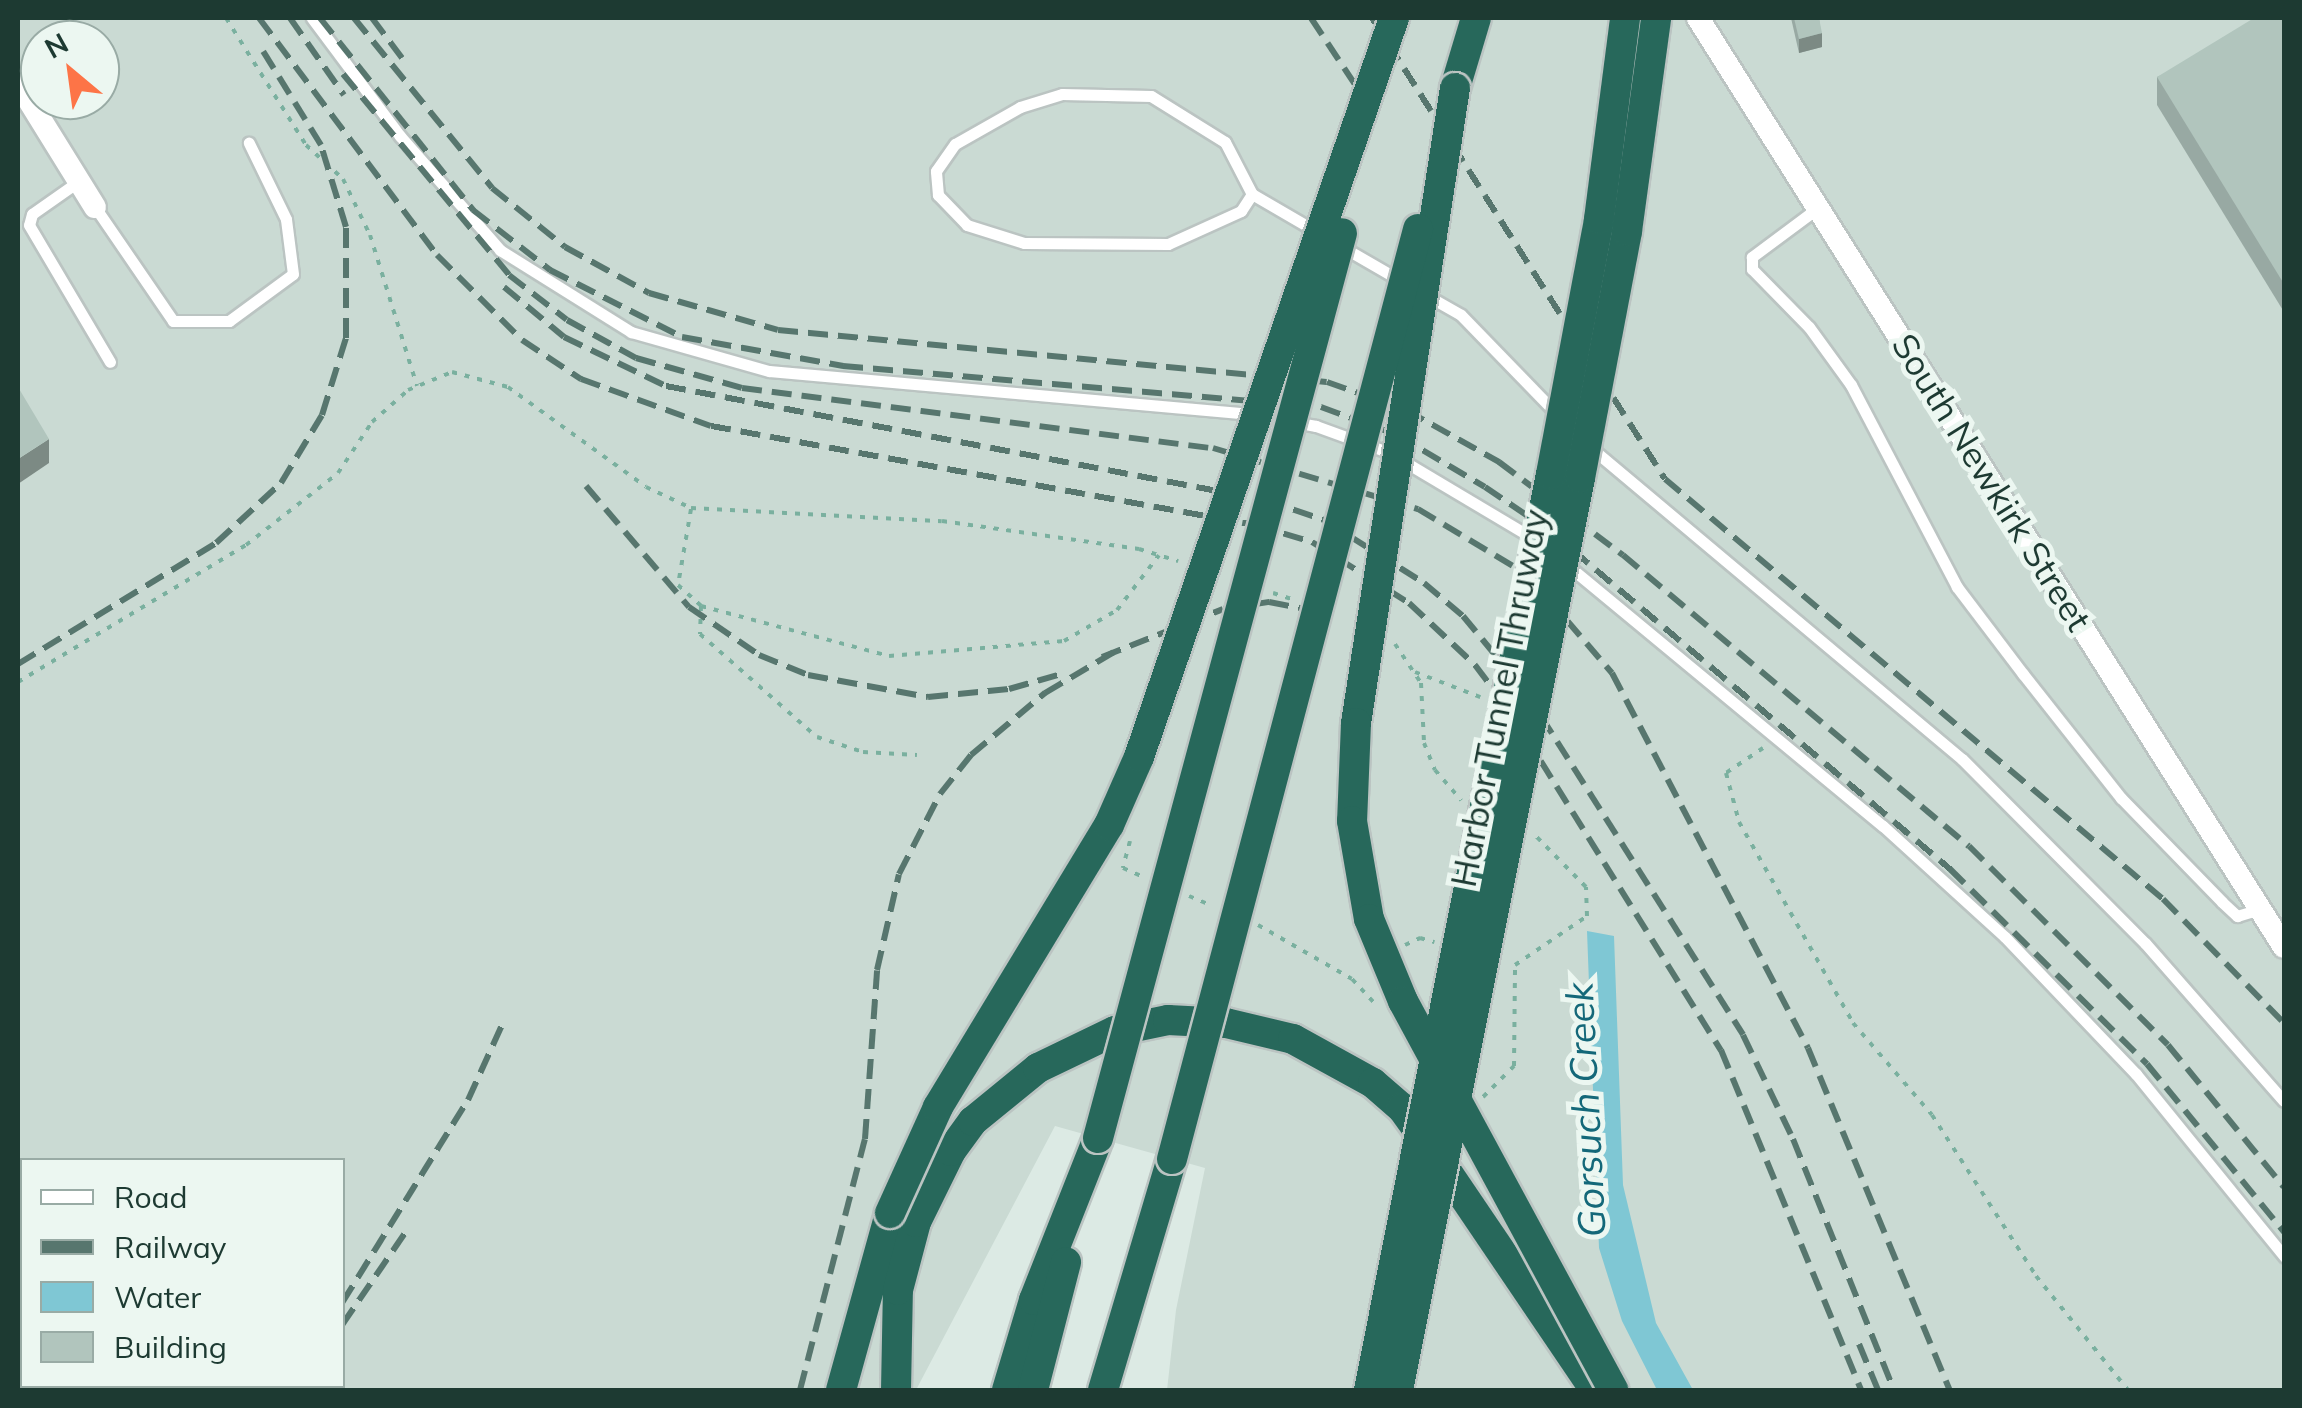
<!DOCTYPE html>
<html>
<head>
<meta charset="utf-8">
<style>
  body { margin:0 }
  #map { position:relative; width:2302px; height:1408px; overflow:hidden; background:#dceae4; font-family:Mulish,sans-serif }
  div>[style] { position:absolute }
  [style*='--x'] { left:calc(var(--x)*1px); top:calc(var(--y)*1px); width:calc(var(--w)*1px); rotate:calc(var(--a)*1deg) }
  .built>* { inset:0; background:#cadad3 }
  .water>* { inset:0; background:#7fc7d4 }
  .path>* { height:4px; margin-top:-2px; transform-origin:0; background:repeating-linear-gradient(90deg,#7ab09f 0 5px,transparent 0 13px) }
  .roads { filter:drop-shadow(2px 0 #bbc4c2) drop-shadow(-2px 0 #bbc4c2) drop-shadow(0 2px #bbc4c2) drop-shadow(0 -2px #bbc4c2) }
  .service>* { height:11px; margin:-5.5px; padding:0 5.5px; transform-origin:5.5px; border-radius:5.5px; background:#fff }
  .minor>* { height:22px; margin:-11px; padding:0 11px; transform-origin:11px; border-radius:11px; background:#fff }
  .motorway>* { height:30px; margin:-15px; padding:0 15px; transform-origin:15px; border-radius:15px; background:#27685b }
  .rail>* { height:6px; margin-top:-3px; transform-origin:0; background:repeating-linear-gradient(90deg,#57766e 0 20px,transparent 0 30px) }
  .bridges { filter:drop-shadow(2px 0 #bbc4c2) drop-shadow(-2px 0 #bbc4c2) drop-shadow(0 2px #bbc4c2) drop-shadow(0 -2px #bbc4c2) }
  .motorway-bridge>* { height:30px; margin:-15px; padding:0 15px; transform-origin:15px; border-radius:15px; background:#27685b }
  .wall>* { inset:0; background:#98a9a3 }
  .shaded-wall>* { inset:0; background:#7c8a84 }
  .building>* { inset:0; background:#b1c5bd }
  span { translate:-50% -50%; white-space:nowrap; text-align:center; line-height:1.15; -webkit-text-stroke:10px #ecf7f1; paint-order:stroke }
  .street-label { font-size:35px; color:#1d3a32 }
  .water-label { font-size:38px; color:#146879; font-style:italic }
  .frame { position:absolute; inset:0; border:20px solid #1d3a32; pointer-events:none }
  .legend { position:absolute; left:20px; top:1158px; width:325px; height:230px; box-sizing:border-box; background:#ecf7f1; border:2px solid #99aba5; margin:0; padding:12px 18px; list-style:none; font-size:30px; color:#1d3a32 }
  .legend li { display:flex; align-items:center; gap:20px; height:50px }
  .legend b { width:50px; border:2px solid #99aba5 }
  .north { position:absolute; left:20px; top:20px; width:100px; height:100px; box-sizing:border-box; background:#ecf7f1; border:2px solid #99aba5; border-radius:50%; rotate:331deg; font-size:28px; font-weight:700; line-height:40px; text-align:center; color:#1d3a32 }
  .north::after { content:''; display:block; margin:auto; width:35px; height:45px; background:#fd7447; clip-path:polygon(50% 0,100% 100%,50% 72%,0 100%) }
</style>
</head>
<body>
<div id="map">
  <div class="built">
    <i style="clip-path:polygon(evenodd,18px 18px,2284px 18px,2284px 1390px,1167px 1390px,1176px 1310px,1205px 1168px,1055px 1126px,916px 1390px,18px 1390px,18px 18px,40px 40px,100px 40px,100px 100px,40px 100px,40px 40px,18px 18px,22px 1160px,342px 1160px,342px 1386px,22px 1386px,22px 1160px)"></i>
  </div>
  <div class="water">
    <i style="clip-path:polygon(1587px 931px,1614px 936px,1623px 1185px,1656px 1323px,1693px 1390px,1657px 1390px,1622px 1321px,1599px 1248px)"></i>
  </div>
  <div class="path">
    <i style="--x:226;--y:18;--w:150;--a:57.8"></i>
    <i style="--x:306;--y:145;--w:50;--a:42.6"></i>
    <i style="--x:343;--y:179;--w:62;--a:64.3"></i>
    <i style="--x:370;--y:235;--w:158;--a:72.7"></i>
    <i style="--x:691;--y:509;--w:77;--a:99.7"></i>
    <i style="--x:678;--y:585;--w:31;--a:42"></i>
    <i style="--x:701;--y:606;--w:195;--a:14.9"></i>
    <i style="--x:889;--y:656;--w:176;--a:-4.9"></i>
    <i style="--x:1064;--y:641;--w:61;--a:-30.3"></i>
    <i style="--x:1117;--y:610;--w:69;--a:-52.6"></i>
    <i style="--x:1273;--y:593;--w:25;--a:18"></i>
    <i style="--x:701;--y:606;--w:28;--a:92"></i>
    <i style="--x:700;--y:634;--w:156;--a:41.4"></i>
    <i style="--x:817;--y:737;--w:48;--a:18.1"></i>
    <i style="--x:863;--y:752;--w:54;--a:3.2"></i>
    <i style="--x:1395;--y:644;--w:47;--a:56.3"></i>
    <i style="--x:1421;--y:683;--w:60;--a:87.1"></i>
    <i style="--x:1424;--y:743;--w:29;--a:68"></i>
    <i style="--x:1435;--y:770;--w:40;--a:49"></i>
    <i style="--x:1415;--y:672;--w:70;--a:21"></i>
    <i style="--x:18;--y:682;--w:266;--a:-31"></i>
    <i style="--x:246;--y:545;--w:117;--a:-38"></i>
    <i style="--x:338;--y:473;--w:61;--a:-56.3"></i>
    <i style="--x:372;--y:422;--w:48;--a:-41.6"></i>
    <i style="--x:408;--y:390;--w:48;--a:-22.2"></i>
    <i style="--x:452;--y:372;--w:58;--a:15"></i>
    <i style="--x:508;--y:387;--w:170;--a:35.9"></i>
    <i style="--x:646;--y:487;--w:50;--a:25"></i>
    <i style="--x:691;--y:508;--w:251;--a:3"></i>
    <i style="--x:942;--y:521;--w:199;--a:8.1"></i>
    <i style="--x:1139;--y:549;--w:41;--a:17.1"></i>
    <i style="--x:1763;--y:748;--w:45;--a:146"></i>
    <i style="--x:1726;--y:773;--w:51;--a:75.1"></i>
    <i style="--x:1739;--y:822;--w:231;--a:60.4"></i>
    <i style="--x:1853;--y:1023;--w:121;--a:49.3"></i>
    <i style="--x:1932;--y:1115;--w:192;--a:57.1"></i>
    <i style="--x:2036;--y:1276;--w:146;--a:51.1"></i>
    <i style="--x:1130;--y:841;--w:28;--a:105"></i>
    <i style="--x:1123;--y:868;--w:22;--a:24"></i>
    <i style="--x:1189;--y:896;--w:25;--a:23"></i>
    <i style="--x:1258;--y:925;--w:108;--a:29.9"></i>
    <i style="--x:1352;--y:979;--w:37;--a:47"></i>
    <i style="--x:1405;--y:945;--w:17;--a:-25"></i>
    <i style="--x:1420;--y:938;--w:15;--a:16"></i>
    <i style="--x:1483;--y:1097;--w:44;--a:-45"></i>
    <i style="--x:1514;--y:1066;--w:101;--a:-89.4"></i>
    <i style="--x:1515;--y:965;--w:87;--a:-34.2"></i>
    <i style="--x:1587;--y:916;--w:29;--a:-92"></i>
    <i style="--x:1586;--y:887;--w:76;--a:-134.5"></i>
  </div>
  <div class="roads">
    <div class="service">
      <i style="--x:312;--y:18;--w:147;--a:53.3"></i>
      <i style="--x:400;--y:136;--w:152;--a:48.7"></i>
      <i style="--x:500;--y:250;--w:155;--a:32"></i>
      <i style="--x:631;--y:332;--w:143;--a:15.8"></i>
      <i style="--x:769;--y:371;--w:484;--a:5.1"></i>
      <i style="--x:1251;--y:414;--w:66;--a:10.5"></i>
      <i style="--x:1316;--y:426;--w:79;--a:20"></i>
      <i style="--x:1390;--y:453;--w:170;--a:30.8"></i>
      <i style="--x:79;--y:181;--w:57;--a:144.9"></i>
      <i style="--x:32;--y:214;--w:11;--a:105"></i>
      <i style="--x:29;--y:225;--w:159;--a:59.4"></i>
      <i style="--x:1252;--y:194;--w:20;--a:123"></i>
      <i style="--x:1241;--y:211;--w:80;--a:155.7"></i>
      <i style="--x:1168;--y:244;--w:144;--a:-179.6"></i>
      <i style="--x:1024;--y:243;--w:60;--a:-162.5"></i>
      <i style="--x:967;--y:225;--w:42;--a:-134"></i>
      <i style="--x:938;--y:195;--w:24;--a:-95"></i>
      <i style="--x:936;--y:171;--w:33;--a:-55"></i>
      <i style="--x:955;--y:144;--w:75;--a:-29.6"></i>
      <i style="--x:1020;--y:107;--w:44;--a:-17.2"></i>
      <i style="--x:1062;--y:94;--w:89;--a:1.3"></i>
      <i style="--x:1151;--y:96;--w:87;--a:31.9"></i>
      <i style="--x:1225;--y:142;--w:59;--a:62.6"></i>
      <i style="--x:1252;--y:194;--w:78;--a:30.2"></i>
      <i style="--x:95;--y:207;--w:138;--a:55.6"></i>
      <i style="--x:173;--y:321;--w:56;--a:0"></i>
      <i style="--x:229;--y:321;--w:79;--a:-36.3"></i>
      <i style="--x:293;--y:274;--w:55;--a:-97.3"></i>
      <i style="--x:286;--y:219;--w:85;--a:-116"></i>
      <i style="--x:1819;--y:207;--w:84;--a:143.3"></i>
      <i style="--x:1752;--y:257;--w:12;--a:90"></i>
      <i style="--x:1752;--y:269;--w:81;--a:45.5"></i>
      <i style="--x:1809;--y:327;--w:72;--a:54.1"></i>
      <i style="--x:1851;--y:385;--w:228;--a:62.3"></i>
      <i style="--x:1957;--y:587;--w:109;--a:52.8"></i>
      <i style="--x:2023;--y:674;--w:158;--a:51.7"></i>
      <i style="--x:2121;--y:798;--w:145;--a:45.8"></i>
      <i style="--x:2222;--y:902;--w:21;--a:43"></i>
      <i style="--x:2237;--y:916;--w:24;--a:-17"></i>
      <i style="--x:1339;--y:245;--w:72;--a:30.1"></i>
      <i style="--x:1426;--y:295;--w:40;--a:29.7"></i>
      <i style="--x:1461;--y:315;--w:141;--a:45.9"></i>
      <i style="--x:1590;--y:447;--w:486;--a:40"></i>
      <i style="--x:1962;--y:759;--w:260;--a:45.2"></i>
      <i style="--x:2145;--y:943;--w:210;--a:48.7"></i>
      <i style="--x:1566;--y:564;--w:411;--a:39.6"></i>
      <i style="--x:1883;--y:826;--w:165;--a:42.3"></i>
      <i style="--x:2005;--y:937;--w:190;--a:46.3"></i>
      <i style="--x:2136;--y:1074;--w:235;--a:50.9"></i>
    </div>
    <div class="minor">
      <i style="--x:1698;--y:18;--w:1098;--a:57.76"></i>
      <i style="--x:18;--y:83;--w:146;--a:58.2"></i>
    </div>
    <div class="motorway">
      <i style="--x:1455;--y:88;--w:73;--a:-73.3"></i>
      <i style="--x:841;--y:1390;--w:184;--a:-74.5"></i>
      <i style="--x:896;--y:1390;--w:100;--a:-88.9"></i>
      <i style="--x:898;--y:1290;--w:70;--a:-75.2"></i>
      <i style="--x:916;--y:1222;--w:79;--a:-63.8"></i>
      <i style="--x:951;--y:1151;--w:37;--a:-54"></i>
      <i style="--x:973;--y:1121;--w:84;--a:-39.2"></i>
      <i style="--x:1038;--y:1068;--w:85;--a:-25.7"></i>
      <i style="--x:1115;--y:1031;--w:54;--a:-11.7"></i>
      <i style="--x:1168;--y:1020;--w:58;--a:3"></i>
      <i style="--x:1226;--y:1023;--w:69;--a:13.4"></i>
      <i style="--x:1293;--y:1039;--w:91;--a:28.8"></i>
      <i style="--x:1373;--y:1083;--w:38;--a:41"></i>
      <i style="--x:1402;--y:1108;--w:57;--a:54.3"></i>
      <i style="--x:1435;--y:1154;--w:285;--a:55.9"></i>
      <i style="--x:1007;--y:1390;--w:94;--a:-73.3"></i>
      <i style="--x:1034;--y:1300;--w:174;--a:-68.4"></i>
      <i style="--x:1033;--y:1390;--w:132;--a:-75.5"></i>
      <i style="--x:1103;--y:1390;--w:241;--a:-73.4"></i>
    </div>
  </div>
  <div class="rail">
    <i style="--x:259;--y:18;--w:296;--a:53.1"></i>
    <i style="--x:437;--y:255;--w:120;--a:45"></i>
    <i style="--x:522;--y:340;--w:71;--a:33.5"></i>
    <i style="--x:581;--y:379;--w:138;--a:19.9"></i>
    <i style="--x:711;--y:426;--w:553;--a:10.31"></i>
    <i style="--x:1255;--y:525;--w:59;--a:16.6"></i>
    <i style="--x:1312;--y:542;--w:115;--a:32.2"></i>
    <i style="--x:1409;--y:603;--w:91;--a:43.2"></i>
    <i style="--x:1475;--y:665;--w:56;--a:52.9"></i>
    <i style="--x:1509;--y:710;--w:401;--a:58.1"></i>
    <i style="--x:1721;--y:1050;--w:368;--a:67.6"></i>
    <i style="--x:290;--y:18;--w:94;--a:55"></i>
    <i style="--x:320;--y:18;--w:246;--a:51.4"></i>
    <i style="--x:473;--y:210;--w:98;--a:37.9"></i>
    <i style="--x:550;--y:270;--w:148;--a:26.9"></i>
    <i style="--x:682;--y:337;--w:164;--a:10.2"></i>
    <i style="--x:843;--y:366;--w:480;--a:4.9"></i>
    <i style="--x:1321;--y:407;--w:81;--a:20.2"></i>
    <i style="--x:1397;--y:435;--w:102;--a:30.6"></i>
    <i style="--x:1485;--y:487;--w:78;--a:34.1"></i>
    <i style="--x:1550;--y:531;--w:524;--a:40.2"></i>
    <i style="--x:1950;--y:869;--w:277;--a:44.7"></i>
    <i style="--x:2147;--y:1064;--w:217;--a:50.8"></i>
    <i style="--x:354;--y:18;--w:219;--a:50.9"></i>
    <i style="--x:492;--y:188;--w:94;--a:38.9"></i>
    <i style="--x:565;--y:247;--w:96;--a:28.7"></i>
    <i style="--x:649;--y:293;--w:134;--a:16"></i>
    <i style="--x:778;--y:330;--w:551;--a:5.41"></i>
    <i style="--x:1327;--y:382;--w:84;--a:19.5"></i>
    <i style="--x:1406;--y:410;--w:107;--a:29.2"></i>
    <i style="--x:1499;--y:462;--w:155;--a:36.9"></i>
    <i style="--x:1623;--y:555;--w:452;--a:40.1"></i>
    <i style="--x:1969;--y:846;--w:281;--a:45"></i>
    <i style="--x:2168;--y:1045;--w:183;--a:50.8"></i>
    <i style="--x:372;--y:18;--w:50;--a:53.1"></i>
    <i style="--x:1311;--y:18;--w:82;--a:56.5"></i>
    <i style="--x:1372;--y:18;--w:546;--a:57.56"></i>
    <i style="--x:1665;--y:479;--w:651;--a:40.14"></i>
    <i style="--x:2163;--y:899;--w:173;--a:45.7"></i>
    <i style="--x:343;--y:74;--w:261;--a:50.4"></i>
    <i style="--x:509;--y:275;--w:73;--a:37.8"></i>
    <i style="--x:567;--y:320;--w:79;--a:28.8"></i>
    <i style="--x:636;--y:358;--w:110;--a:15.8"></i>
    <i style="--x:742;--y:388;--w:475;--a:7.3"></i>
    <i style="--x:1213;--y:448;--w:214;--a:16.6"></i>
    <i style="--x:1418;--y:509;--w:128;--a:31"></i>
    <i style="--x:1528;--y:575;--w:129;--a:49.4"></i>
    <i style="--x:1612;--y:673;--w:423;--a:62.4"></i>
    <i style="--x:1808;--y:1048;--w:370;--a:67.5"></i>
    <i style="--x:504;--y:287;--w:78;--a:39.8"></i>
    <i style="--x:564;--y:337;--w:113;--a:25.7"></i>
    <i style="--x:666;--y:386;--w:610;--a:10.78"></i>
    <i style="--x:1265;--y:500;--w:62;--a:18.7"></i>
    <i style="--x:1324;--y:520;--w:118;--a:32.2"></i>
    <i style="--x:1424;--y:583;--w:51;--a:40.2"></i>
    <i style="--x:1463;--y:616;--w:97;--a:50.4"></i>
    <i style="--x:1525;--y:691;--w:407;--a:57.6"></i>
    <i style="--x:1743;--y:1035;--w:115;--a:64.3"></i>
    <i style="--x:1793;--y:1139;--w:271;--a:68.1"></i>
    <i style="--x:586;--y:486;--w:159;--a:49.6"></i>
    <i style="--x:689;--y:607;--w:85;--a:34.4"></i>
    <i style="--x:759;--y:655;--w:53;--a:22.2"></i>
    <i style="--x:808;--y:675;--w:122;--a:10.4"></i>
    <i style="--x:928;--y:697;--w:81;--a:-5.6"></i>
    <i style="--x:1009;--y:689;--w:54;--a:-16.1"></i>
    <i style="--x:1102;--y:657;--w:130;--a:-21.6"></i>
    <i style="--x:1223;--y:609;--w:47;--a:-8.7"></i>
    <i style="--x:1269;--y:602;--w:36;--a:11"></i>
    <i style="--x:18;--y:664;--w:232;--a:-31.4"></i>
    <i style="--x:216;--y:543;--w:88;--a:-42.7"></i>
    <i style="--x:281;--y:483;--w:79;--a:-58.9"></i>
    <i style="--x:322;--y:415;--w:81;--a:-72.7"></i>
    <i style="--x:346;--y:338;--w:111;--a:-90"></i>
    <i style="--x:346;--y:227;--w:86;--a:-107"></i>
    <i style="--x:321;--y:145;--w:110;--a:-121.7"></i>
    <i style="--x:342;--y:1303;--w:239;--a:-58.2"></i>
    <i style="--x:468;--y:1100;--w:82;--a:-65.6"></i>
    <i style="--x:342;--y:1325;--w:119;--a:-55.6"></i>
    <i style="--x:1859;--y:1344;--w:50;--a:67.6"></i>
    <i style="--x:290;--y:1390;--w:6;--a:-45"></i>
    <i style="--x:800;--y:1390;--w:259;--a:-75.5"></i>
    <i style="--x:865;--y:1139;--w:169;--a:-85.9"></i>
    <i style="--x:877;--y:970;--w:98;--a:-77.1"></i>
    <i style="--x:899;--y:874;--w:90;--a:-62.9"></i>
    <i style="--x:940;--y:794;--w:50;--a:-51.5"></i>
    <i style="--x:971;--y:755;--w:97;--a:-40"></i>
    <i style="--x:1045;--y:693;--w:80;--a:-30.7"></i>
  </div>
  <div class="bridges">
    <div class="motorway-bridge">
      <i style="--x:1455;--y:88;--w:643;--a:98.86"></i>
      <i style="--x:1356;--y:723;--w:98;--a:92.3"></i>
      <i style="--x:1352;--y:821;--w:99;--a:80.2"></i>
      <i style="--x:1369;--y:919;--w:89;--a:67.5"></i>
      <i style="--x:1403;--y:1001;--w:442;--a:61.6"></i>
      <i style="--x:1098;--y:1138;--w:937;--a:-74.91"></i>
      <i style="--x:1172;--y:1159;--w:962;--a:-75.18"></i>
      <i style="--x:890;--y:1213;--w:116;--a:-65.6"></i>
      <i style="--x:938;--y:1107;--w:330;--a:-58.8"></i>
      <i style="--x:1109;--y:825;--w:74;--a:-66.2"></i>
      <i style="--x:1139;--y:757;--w:782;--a:-70.96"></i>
      <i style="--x:1369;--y:1390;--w:934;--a:-78.76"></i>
      <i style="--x:1551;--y:474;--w:259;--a:-79.3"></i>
      <i style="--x:1599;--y:219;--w:203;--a:-82.6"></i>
      <i style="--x:1398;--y:1390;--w:930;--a:-78.71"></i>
      <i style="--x:1580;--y:478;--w:251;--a:-79.2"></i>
      <i style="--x:1627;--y:231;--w:215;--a:-82.2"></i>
    </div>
  </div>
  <div class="wall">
    <i style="clip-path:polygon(1791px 18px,1819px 18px,1822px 47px,1799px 53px)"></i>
    <i style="clip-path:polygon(2284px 18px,2284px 312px,2157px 105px,2157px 77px)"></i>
  </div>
  <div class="shaded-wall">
    <i style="clip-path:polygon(1822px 33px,1822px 47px,1799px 53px,1799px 39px)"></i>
    <i style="clip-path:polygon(49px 439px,49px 463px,18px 484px,18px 459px)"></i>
  </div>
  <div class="building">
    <i style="clip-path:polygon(1794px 18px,1819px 18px,1822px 33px,1799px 39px)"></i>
    <i style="clip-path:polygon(2254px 18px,2284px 18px,2284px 284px,2157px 77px)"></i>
    <i style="clip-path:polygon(18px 387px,49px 439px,18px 459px)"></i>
  </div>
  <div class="street-label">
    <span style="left:1992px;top:482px;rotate:58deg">South Newkirk Street</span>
    <span style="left:1499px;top:698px;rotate:-79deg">Harbor Tunnel Thruway</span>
  </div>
  <div class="water-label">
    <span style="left:1586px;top:1110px;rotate:-93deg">Gorsuch Creek</span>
  </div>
  <div class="frame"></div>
  <ul class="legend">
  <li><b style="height:12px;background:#fff"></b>Road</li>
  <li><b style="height:12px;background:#57766e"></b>Railway</li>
  <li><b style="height:28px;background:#7fc7d4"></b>Water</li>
  <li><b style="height:28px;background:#b1c5bd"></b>Building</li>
  </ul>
  <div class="north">N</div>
</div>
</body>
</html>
